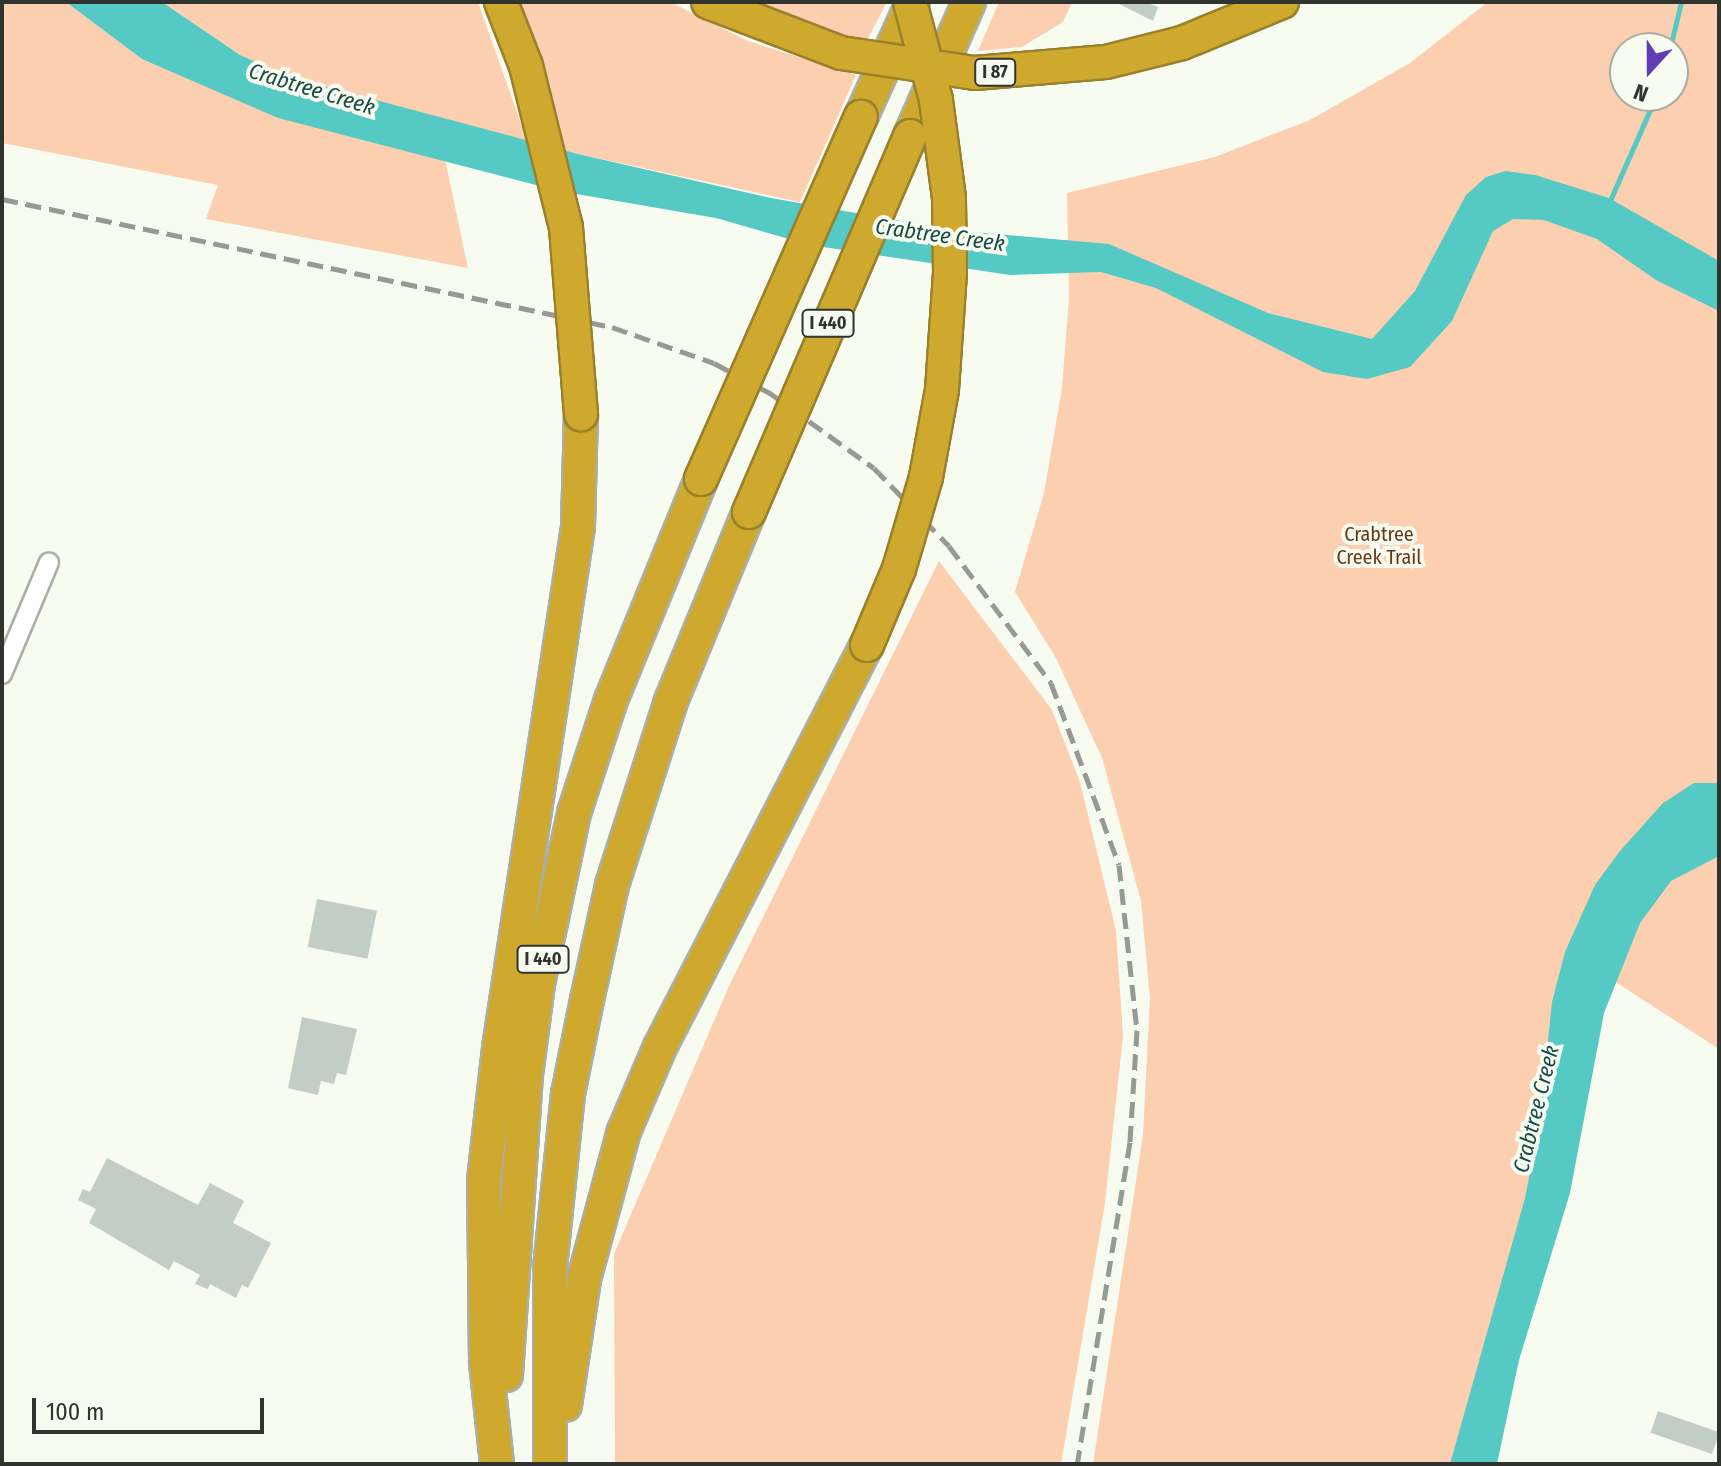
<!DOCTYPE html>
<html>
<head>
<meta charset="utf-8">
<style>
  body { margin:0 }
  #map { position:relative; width:1721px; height:1466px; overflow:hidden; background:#f7fbf0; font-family:"Fira Sans Condensed",sans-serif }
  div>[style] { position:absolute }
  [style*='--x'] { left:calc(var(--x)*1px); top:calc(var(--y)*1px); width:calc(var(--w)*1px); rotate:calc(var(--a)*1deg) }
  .green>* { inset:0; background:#fbcfaf }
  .water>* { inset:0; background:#55c9c4 }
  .stream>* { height:5px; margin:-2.5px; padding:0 2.5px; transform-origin:2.5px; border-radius:2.5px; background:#55c9c4 }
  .building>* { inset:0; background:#c2cdc6; transform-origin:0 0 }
  .roads { filter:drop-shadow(2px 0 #aaaea4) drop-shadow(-2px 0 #aaaea4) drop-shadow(0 2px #aaaea4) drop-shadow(0 -2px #aaaea4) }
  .minor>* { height:18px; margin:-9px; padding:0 9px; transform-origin:9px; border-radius:9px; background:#fff }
  .motorway>* { height:32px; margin:-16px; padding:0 16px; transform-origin:16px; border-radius:16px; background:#cfa92d }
  .rail>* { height:5px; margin-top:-2.5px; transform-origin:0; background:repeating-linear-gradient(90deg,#979a92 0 16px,transparent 0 24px) }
  .bridges { filter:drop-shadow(2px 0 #98802d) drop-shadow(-2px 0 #98802d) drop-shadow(0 2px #98802d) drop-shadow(0 -2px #98802d) }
  .motorway-bridge>* { height:32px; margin:-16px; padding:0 16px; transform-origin:16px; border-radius:16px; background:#cfa92d }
  span { translate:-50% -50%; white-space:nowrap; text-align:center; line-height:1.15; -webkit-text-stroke:8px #f7fbf0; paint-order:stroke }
  .shield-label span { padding:2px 6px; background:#f7fbf0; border:2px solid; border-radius:6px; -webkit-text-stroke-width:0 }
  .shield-label { font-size:18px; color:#31332e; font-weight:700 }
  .park-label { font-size:20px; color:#663a14 }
  .water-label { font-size:22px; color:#174b48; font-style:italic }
  .frame { position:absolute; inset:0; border:4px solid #31332e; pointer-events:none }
  .north { position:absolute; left:1609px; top:32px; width:80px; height:80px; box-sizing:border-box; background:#f7fbf0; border:2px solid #a8aba2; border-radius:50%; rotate:201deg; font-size:22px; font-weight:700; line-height:32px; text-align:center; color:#31332e }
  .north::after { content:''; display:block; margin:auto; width:28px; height:36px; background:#5f3bb4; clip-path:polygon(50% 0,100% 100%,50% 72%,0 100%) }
  .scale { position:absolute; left:32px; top:1398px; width:232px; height:36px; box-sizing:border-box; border:4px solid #31332e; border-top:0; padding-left:10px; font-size:24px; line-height:28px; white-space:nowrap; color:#31332e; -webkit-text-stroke:6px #f7fbf0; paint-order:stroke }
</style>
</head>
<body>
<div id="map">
  <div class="green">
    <i style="clip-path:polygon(2px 2px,102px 2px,443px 150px,468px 268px,206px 219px,218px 185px,2px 143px)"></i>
    <i style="clip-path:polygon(162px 2px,478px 2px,527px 141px,293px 78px,240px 55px)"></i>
    <i style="clip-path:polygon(516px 2px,670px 2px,748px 41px,856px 75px,800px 202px,565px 151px)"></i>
    <i style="clip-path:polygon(748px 2px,887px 2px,866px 42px)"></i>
    <i style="clip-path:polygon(999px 2px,1072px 2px,1063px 22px,1022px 47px,978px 51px)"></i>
    <i style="clip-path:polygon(evenodd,1488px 2px,1719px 2px,1719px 1049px,1594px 968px,1455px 1464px,1093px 1464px,1143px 1135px,1150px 998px,1141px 901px,1102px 758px,1056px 658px,1015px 592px,1044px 493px,1062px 388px,1069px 299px,1067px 193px,1215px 157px,1310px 120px,1410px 63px,1488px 2px,1625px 48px,1673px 48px,1673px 96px,1625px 96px,1625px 48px)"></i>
    <i style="clip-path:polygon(939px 561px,1052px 710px,1080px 782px,1116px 931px,1123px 1036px,1105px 1203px,1061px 1464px,615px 1464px,614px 1254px,729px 986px)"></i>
  </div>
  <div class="water">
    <i style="clip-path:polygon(66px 2px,162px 2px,240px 55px,293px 78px,578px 154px,771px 198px,952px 230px,1109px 244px,1268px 313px,1372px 339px,1415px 291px,1466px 195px,1486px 177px,1506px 171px,1535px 175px,1609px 198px,1719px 261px,1719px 311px,1656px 280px,1597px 239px,1544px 220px,1513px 219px,1493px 231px,1452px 321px,1410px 367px,1367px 379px,1323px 372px,1156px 288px,1101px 272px,1010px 275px,810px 245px,716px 218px,559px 191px,278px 118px,142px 59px)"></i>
    <i style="clip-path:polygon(1694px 783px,1719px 783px,1719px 856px,1671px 881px,1640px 923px,1604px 1013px,1570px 1193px,1519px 1360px,1497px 1464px,1450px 1464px,1525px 1198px,1539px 1127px,1552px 1002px,1565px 952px,1595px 885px,1620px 851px,1663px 803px)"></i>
  </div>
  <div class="stream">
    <i style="--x:1670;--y:48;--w:47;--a:-76.6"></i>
    <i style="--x:1608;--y:205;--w:119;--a:-66.2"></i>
  </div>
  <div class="building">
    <i style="clip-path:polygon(1115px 2px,1145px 2px,1158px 7px,1153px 21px)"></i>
    <i style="left:317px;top:899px;width:61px;height:49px;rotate:11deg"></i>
    <i style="clip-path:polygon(302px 1017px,357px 1029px,346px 1075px,337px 1073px,334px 1084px,321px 1081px,318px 1095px,288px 1088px)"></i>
    <i style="clip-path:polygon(107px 1158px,198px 1205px,210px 1183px,244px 1201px,233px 1223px,271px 1243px,248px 1288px,242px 1285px,236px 1298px,210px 1284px,208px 1289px,195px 1284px,200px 1275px,174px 1261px,169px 1270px,89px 1223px,96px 1209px,78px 1200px,83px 1189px,90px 1192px)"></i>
    <i style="left:1658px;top:1411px;width:65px;height:23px;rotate:19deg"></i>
  </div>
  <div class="roads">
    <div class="minor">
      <i style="--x:2;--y:674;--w:121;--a:-67.2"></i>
    </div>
    <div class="motorway">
      <i style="--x:861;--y:117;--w:126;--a:-65.7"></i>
      <i style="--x:910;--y:136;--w:146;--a:-66.2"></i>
      <i style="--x:506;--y:1375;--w:301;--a:-86.2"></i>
      <i style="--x:526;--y:1075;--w:92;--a:-82.5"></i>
      <i style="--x:538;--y:984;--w:175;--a:-78.1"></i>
      <i style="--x:574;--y:813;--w:119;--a:-71.9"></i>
      <i style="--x:611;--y:700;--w:239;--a:-67.8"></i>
      <i style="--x:565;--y:1405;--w:127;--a:-81.4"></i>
      <i style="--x:584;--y:1279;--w:153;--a:-74.9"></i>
      <i style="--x:624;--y:1131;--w:91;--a:-66.8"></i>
      <i style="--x:660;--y:1047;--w:452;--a:-62.8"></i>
      <i style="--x:497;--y:1464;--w:103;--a:-96.2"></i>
      <i style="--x:486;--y:1362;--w:182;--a:-90.6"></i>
      <i style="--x:484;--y:1180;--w:133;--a:-83.5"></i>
      <i style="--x:499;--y:1048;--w:527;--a:-81.38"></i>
      <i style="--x:578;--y:527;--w:113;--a:-88.5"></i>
      <i style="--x:550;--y:1464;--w:196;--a:-90"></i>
      <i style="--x:550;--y:1268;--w:175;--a:-84.1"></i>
      <i style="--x:568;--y:1094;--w:96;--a:-78.6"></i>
      <i style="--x:587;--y:1000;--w:118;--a:-77.7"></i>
      <i style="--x:612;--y:885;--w:193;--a:-72.2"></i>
      <i style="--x:671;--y:701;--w:204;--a:-67.6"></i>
    </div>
  </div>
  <div class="rail">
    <i style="--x:2;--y:199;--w:623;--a:11.85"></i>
    <i style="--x:612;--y:327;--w:108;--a:19.4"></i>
    <i style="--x:714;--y:363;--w:64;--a:28.2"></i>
    <i style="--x:770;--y:393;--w:128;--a:35.8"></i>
    <i style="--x:874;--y:468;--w:108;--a:46.1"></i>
    <i style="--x:949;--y:546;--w:171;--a:53.3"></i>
    <i style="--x:1051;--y:683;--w:194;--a:69.5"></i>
    <i style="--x:1119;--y:865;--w:166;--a:83.8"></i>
    <i style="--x:1137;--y:1030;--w:112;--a:93.6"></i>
    <i style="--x:1130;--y:1142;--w:326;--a:99.3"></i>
  </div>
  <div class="bridges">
    <div class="motorway-bridge">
      <i style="--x:501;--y:2;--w:69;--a:68.7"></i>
      <i style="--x:526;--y:66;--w:167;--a:76.1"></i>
      <i style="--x:566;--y:228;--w:187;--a:85.4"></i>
      <i style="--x:708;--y:2;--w:142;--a:21"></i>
      <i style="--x:841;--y:53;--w:135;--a:8.5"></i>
      <i style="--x:975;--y:73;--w:131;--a:-4.8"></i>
      <i style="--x:1106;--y:62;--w:78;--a:-14"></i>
      <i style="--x:1182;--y:43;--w:108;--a:-22.3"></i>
      <i style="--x:701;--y:479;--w:396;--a:-66.2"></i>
      <i style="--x:749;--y:512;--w:409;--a:-66.8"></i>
      <i style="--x:867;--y:645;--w:82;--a:-67.2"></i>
      <i style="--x:899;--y:569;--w:96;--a:-73.6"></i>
      <i style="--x:926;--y:477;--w:88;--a:-79.6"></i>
      <i style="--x:942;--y:390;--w:117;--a:-86.1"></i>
      <i style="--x:950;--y:273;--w:75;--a:-90.8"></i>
      <i style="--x:949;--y:198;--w:99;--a:-97.6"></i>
      <i style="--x:936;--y:100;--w:101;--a:-104.9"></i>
    </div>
  </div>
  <div class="shield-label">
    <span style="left:995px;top:72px">I 87</span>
    <span style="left:828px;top:323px">I 440</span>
    <span style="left:543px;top:959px">I 440</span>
  </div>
  <div class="park-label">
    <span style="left:1379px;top:546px">Crabtree<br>Creek Trail</span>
  </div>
  <div class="water-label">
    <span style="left:312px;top:89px;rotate:17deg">Crabtree Creek</span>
    <span style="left:940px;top:235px;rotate:8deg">Crabtree Creek</span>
    <span style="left:1536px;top:1109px;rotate:-76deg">Crabtree Creek</span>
  </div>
  <div class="frame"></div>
  <div class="north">N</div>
  <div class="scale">100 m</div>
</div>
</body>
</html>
